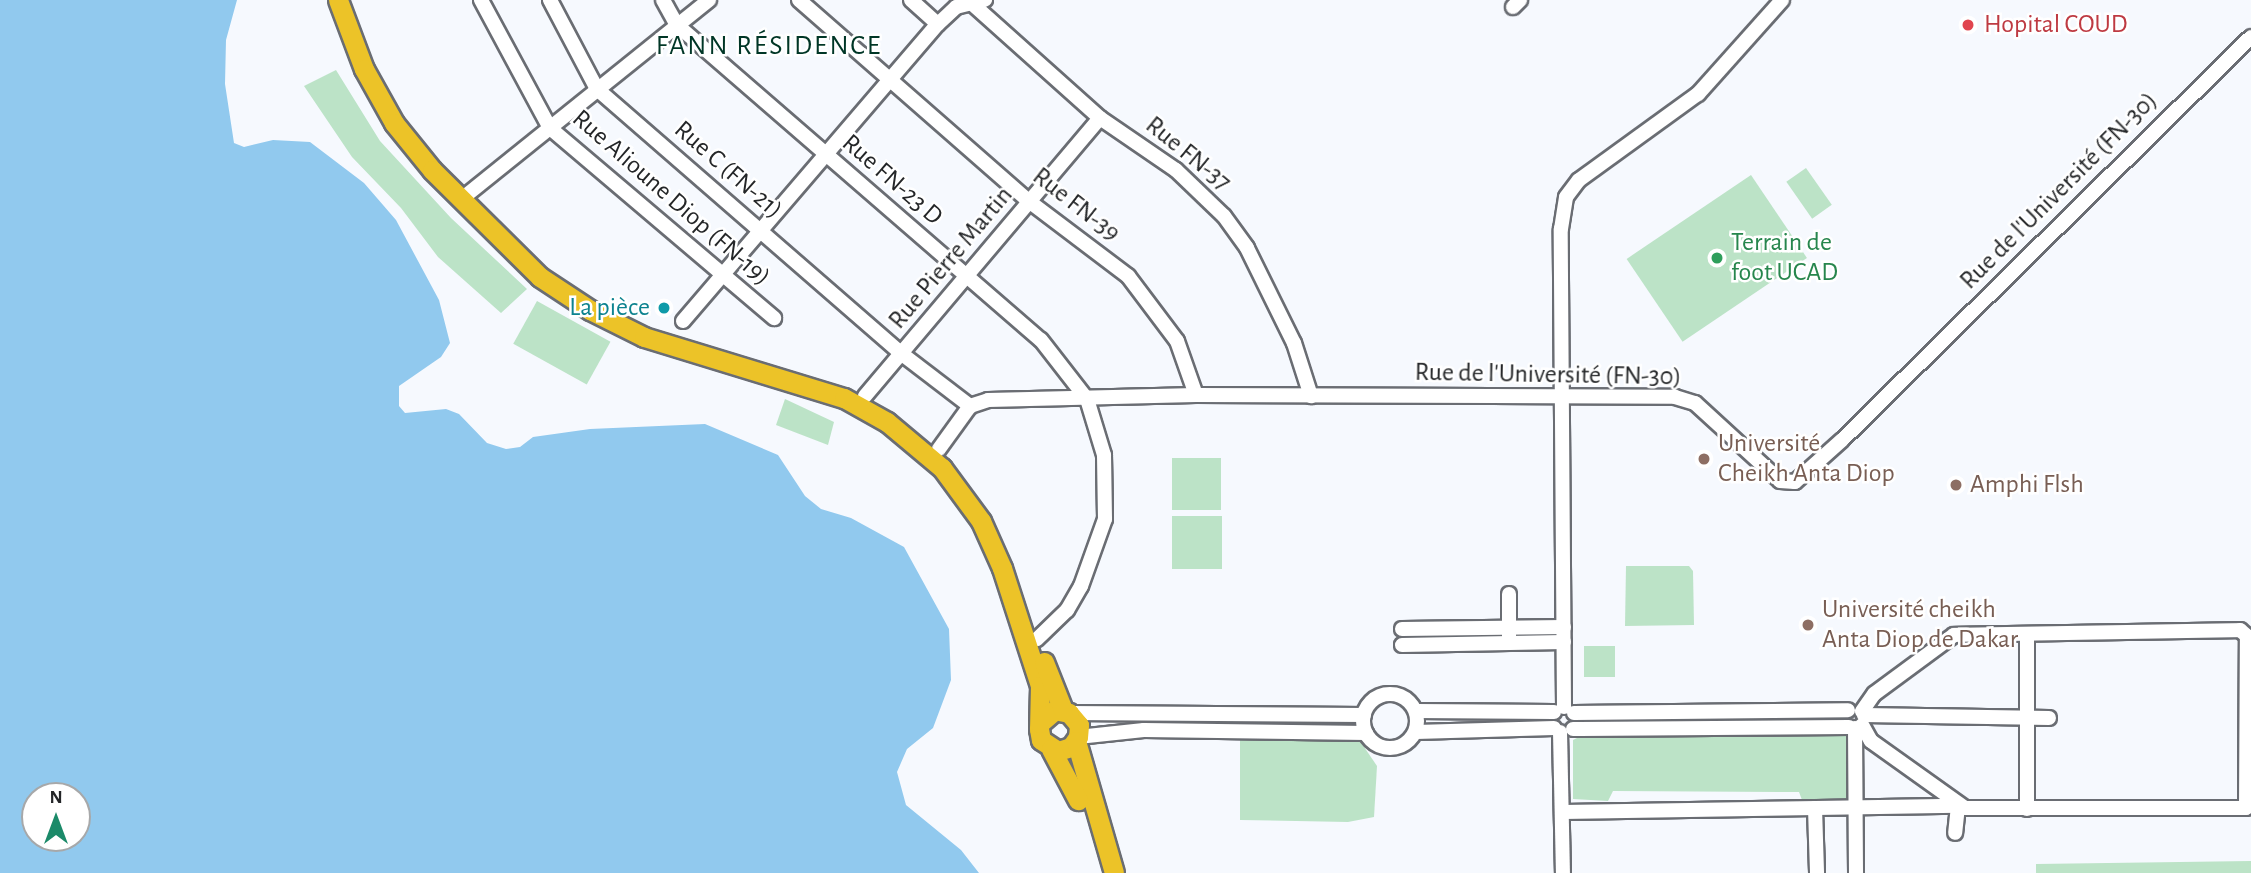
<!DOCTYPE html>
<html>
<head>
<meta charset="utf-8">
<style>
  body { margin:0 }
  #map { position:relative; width:2251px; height:873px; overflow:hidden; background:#f6f9fe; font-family:"Alegreya Sans",sans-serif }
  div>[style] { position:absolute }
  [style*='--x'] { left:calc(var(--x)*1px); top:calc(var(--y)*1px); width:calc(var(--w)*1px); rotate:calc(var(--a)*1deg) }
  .green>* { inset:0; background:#bce3c7; transform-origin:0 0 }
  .water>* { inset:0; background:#91c9ee }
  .roads { filter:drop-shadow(2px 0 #6a6d73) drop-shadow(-2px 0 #6a6d73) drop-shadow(0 2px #6a6d73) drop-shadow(0 -2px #6a6d73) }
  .minor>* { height:14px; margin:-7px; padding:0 7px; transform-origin:7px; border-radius:7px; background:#fff }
  .minor>.ring { margin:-7px; padding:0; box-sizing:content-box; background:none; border:14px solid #fff; border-radius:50% }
  .highway>* { height:19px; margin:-9.5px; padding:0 9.5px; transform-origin:9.5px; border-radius:9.5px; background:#ecc328 }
  .dots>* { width:19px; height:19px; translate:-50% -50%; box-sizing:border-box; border:4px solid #fff; border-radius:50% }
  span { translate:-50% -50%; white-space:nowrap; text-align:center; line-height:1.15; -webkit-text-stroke:5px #fff; paint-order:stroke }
  .health-label { font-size:26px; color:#be3a42 }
  .left { translate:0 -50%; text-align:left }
  .street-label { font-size:26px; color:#242628 }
  .leisure-label { font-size:26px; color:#27864d }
  .culture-label { font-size:26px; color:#0d838f }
  .right { translate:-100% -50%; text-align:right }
  .education-label { font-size:26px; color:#785e54 }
  .neighbourhood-label { font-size:28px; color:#003626; letter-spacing:2px }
  .north { position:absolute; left:21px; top:782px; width:70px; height:70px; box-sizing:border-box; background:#fff; border:2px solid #a7a8a9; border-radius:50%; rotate:0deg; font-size:19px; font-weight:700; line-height:28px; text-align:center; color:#242628 }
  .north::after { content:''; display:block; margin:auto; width:24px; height:32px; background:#1b8a69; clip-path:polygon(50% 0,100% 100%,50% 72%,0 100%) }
</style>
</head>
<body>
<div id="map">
  <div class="green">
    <i style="clip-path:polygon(336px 70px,380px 141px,451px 218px,527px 289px,501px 313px,438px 257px,401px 208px,352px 157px,304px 86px)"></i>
    <i style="left:1806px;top:168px;width:45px;height:24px;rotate:55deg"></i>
    <i style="left:1751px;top:175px;width:100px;height:150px;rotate:56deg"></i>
    <i style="left:537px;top:301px;width:84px;height:49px;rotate:29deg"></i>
    <i style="clip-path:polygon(785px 399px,834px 422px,828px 445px,776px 425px)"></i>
    <i style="left:1172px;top:458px;width:49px;height:52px"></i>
    <i style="left:1172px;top:516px;width:50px;height:53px"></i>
    <i style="clip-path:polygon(1626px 566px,1689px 566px,1693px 571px,1694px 625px,1625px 626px)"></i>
    <i style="left:1584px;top:646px;width:31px;height:31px"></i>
    <i style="clip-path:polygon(1240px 735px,1358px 738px,1377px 766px,1374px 817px,1348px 822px,1240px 820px)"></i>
    <i style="clip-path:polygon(1848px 735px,1849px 801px,1802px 800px,1799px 792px,1613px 791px,1608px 801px,1573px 799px,1573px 740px,1581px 736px)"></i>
    <i style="clip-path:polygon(2251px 861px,2251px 873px,2036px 873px,2036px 864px)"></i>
  </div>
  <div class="water">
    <i style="clip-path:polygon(evenodd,0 0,237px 0,226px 40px,225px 84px,234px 143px,244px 147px,273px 140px,310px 142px,364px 183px,396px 220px,439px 300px,450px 343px,441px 357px,399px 386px,399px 406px,405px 413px,446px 409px,459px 414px,487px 443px,506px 449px,520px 447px,533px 437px,590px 429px,705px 424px,778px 455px,805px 496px,821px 509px,851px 518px,904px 547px,949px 629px,951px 680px,933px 728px,907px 749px,897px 772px,906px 805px,961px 850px,979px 873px,0 873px,0 0,77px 796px,77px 838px,35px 838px,35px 796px,77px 796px)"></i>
  </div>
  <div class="roads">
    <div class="minor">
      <i style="--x:481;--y:0;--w:145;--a:61.7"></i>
      <i style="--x:550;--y:128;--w:294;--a:40.3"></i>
      <i style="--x:550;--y:0;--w:101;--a:62.2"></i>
      <i style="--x:597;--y:89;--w:404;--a:41"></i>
      <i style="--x:902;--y:354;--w:86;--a:37.4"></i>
      <i style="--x:663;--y:0;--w:29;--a:61"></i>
      <i style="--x:677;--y:25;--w:481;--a:40.9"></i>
      <i style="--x:1041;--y:340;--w:75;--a:52.1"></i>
      <i style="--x:1087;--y:399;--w:59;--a:73.1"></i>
      <i style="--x:1104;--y:455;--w:64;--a:89.1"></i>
      <i style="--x:1105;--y:519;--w:71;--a:109.7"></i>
      <i style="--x:1081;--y:586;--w:28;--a:120"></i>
      <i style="--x:1067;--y:610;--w:42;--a:136"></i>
      <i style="--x:799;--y:0;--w:307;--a:41.2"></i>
      <i style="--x:1030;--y:202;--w:123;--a:37.1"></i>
      <i style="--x:1128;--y:276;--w:81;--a:53"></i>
      <i style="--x:1177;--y:341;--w:57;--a:70.6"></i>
      <i style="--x:911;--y:0;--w:36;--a:42"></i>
      <i style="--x:968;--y:0;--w:177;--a:41.8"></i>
      <i style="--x:1100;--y:118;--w:92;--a:34.4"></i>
      <i style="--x:1176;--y:170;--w:66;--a:43.8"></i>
      <i style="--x:1224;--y:216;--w:39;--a:54"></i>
      <i style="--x:1247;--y:248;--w:106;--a:63.7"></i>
      <i style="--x:1294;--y:343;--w:56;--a:72.2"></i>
      <i style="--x:1513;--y:7;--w:10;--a:-45"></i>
      <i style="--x:469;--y:193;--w:308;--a:-38.8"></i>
      <i style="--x:683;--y:321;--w:391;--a:-49.4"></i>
      <i style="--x:938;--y:24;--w:25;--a:-43"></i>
      <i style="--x:956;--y:7;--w:30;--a:-14"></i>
      <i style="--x:865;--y:396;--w:364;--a:-49.8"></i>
      <i style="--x:970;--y:406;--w:19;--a:-18"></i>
      <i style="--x:988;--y:400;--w:208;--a:-1.4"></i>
      <i style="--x:1196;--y:395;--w:479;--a:0.2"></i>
      <i style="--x:1675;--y:397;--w:21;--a:17"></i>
      <i style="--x:1695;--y:403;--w:115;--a:42.5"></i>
      <i style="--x:1780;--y:481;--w:15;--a:4"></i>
      <i style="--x:1795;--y:482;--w:63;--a:-41.8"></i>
      <i style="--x:1842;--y:440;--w:574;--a:-44.58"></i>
      <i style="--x:939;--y:449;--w:53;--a:-54.2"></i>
      <i style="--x:1509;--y:594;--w:44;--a:90"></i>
      <i style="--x:1402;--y:629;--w:162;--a:-0.7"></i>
      <i style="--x:2027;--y:634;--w:175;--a:90"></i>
      <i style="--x:1402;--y:645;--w:162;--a:-1.1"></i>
      <i class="ring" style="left:1363px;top:694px;width:40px;height:40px"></i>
      <i style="--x:1564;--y:707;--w:478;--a:-90.4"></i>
      <i style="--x:1561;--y:229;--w:32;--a:-81"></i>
      <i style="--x:1566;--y:197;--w:21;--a:-53"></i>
      <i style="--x:1579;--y:180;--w:147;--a:-35.9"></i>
      <i style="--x:1698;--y:94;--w:126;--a:-48.2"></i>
      <i style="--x:1416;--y:711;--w:138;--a:0.4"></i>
      <i style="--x:1069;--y:713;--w:295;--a:0.4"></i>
      <i style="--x:1574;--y:713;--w:274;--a:-0.6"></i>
      <i style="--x:1864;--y:715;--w:185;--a:0.9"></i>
      <i style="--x:1862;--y:725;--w:18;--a:61"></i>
      <i style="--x:1871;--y:741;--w:115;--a:35.5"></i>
      <i style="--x:1965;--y:808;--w:281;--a:0"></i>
      <i style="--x:2246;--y:808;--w:172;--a:-89.7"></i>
      <i style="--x:2247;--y:636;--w:9;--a:-139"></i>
      <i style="--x:2240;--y:630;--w:286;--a:179"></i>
      <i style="--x:1954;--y:635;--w:99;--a:143.6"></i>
      <i style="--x:1874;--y:694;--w:21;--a:125"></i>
      <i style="--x:1855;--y:728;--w:145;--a:89.6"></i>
      <i style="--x:1573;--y:729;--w:276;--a:-0.4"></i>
      <i style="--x:1416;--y:732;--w:138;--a:-1.7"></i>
      <i style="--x:1560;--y:732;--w:141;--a:88.8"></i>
      <i style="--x:1078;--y:737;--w:66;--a:-6.1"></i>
      <i style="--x:1144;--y:730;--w:222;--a:0.8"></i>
      <i style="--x:1815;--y:808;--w:65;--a:88.2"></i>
      <i style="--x:1563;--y:812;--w:395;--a:-0.9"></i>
      <i style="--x:1958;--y:806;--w:27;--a:96"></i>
    </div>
    <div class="highway">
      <i style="--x:338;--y:0;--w:74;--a:69.4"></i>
      <i style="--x:364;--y:69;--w:62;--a:60.9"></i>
      <i style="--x:394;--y:123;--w:60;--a:51"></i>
      <i style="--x:432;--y:170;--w:152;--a:44.7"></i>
      <i style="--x:540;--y:277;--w:60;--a:33.4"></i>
      <i style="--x:590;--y:310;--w:60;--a:26.6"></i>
      <i style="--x:644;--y:337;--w:209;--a:17"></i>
      <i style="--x:844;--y:398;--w:49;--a:29.2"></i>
      <i style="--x:887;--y:422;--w:72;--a:39.9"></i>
      <i style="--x:942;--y:468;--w:66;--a:53.7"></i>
      <i style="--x:981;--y:521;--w:51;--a:65.9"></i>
      <i style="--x:1002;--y:568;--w:124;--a:72.1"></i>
      <i style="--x:1040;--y:686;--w:43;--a:91.3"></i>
      <i style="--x:1039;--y:729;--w:11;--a:80"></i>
      <i style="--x:1041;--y:740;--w:20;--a:33"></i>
      <i style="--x:1058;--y:751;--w:14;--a:-17"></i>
      <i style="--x:1071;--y:747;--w:12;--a:-55"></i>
      <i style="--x:1078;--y:737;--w:12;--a:-85"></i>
      <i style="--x:1079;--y:725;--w:16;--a:-130"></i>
      <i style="--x:1069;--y:713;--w:14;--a:-168"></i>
      <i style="--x:1055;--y:710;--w:20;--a:139"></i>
      <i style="--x:1044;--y:662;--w:52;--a:68.4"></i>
      <i style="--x:1076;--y:741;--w:137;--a:73.9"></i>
      <i style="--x:1051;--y:749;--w:58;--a:62.1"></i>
    </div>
  </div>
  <div class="dots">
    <i style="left:1968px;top:25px;background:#e0444e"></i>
    <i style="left:1717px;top:258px;background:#2e9e5b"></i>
    <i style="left:664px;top:308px;background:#0f9aa8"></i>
    <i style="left:1704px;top:459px;background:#8d6e63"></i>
    <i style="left:1956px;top:485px;background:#8d6e63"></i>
    <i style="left:1808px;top:625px;background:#8d6e63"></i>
  </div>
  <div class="health-label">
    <span class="left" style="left:1984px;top:25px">Hopital COUD</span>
  </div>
  <div class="street-label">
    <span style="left:1188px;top:154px;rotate:39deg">Rue FN-37</span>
    <span style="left:728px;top:170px;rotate:41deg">Rue C (FN-21)</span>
    <span style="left:892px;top:180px;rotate:41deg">Rue FN-23 D</span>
    <span style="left:2059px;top:191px;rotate:-45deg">Rue de l'Université (FN-30)</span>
    <span style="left:671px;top:198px;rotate:41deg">Rue Alioune Diop (FN-19)</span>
    <span style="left:1076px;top:205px;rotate:38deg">Rue FN-39</span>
    <span style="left:951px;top:258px;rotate:-50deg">Rue Pierre Martin</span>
    <span style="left:1548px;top:375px;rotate:1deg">Rue de l'Université (FN-30)</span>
  </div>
  <div class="leisure-label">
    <span class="left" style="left:1731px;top:258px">Terrain de<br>foot UCAD</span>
  </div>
  <div class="culture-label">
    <span class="right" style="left:650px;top:308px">La pièce</span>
  </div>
  <div class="education-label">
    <span class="left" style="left:1718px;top:459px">Université<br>Cheikh Anta Diop</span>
    <span class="left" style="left:1970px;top:485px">Amphi Flsh</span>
    <span class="left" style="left:1822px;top:625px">Université cheikh<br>Anta Diop de Dakar</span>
  </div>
  <div class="neighbourhood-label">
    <span style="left:769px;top:46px">FANN RÉSIDENCE</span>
  </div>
  <div class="north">N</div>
</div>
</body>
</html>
